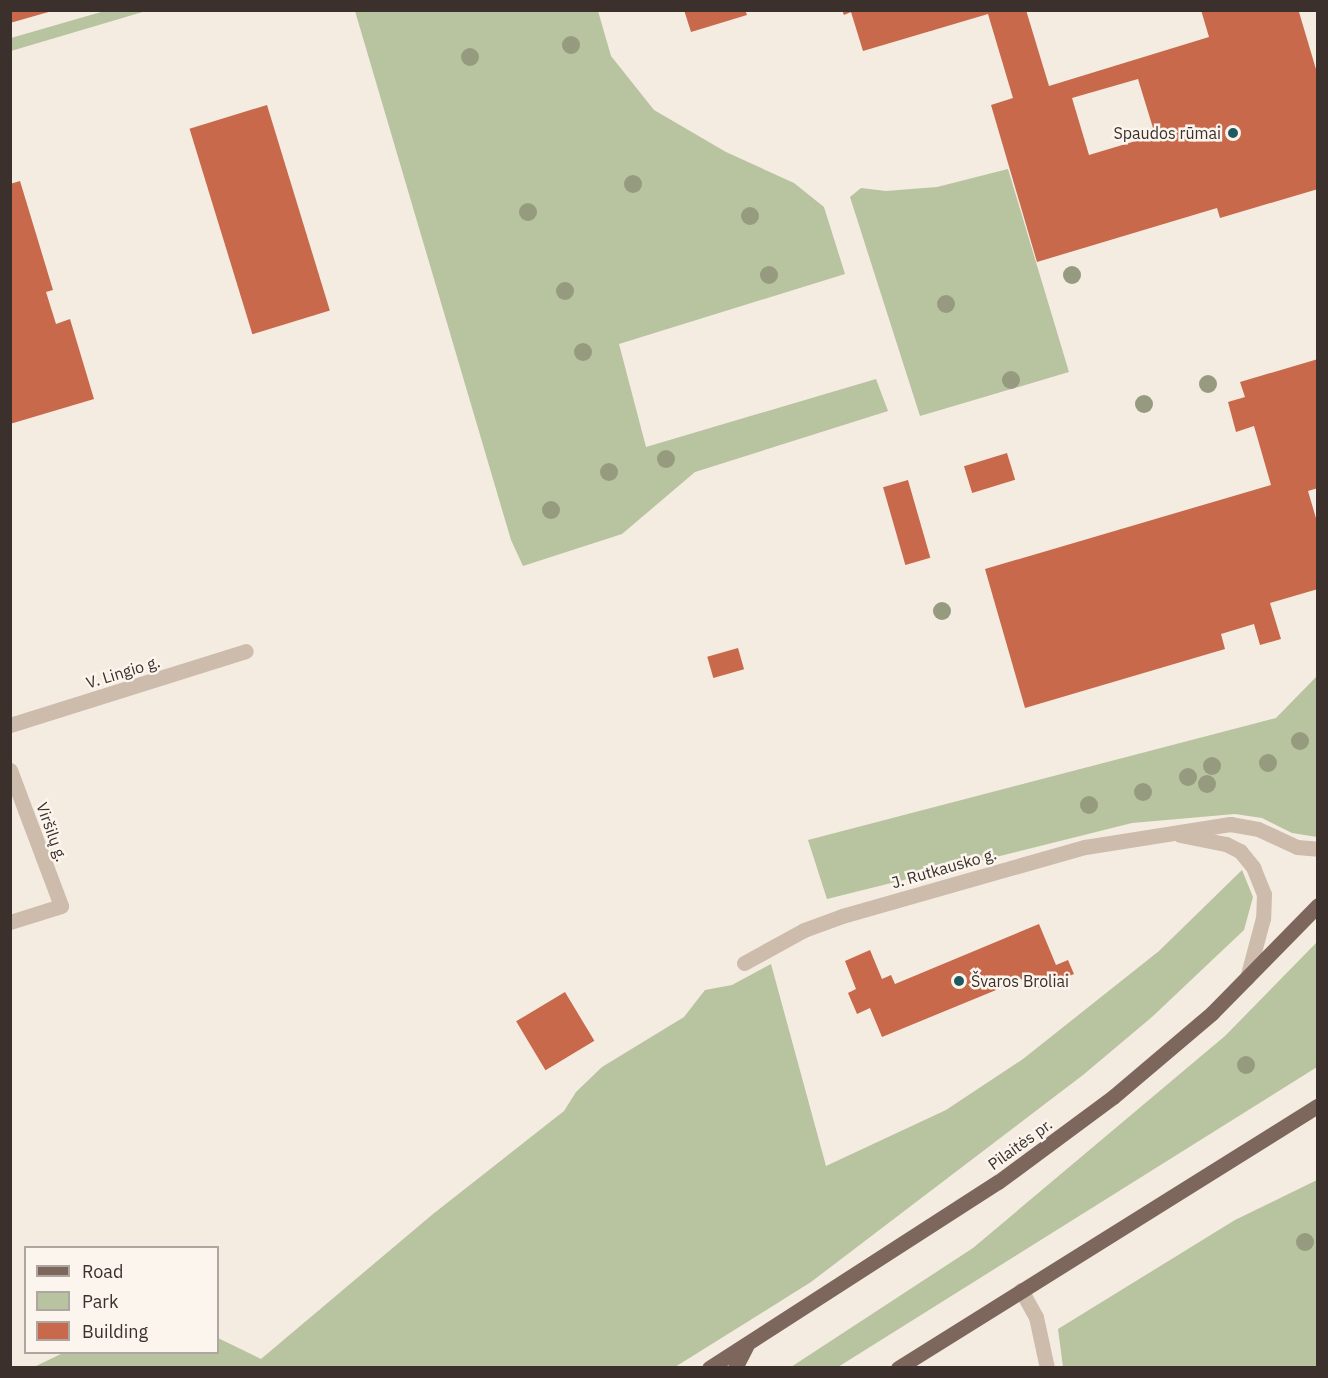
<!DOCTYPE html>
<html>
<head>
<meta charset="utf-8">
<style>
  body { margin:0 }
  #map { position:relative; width:1328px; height:1378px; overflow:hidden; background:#f4ebe1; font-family:"IBM Plex Sans",sans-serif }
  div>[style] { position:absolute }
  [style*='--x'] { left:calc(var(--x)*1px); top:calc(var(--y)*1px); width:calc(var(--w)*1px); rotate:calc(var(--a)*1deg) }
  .green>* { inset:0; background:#b8c4a0 }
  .building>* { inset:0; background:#c8694b; transform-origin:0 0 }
  .minor>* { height:15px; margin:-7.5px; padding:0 7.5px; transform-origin:7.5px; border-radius:7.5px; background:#cdbbac }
  .primary>* { height:15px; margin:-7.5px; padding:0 7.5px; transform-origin:7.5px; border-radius:7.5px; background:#7d675c }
  .trees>* { width:18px; height:18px; margin:-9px; border-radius:50%; background:#969b7f }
  .dots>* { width:16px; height:16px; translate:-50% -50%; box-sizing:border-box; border:3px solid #fbf5ee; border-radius:50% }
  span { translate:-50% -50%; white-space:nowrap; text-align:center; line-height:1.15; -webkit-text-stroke:5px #fbf5ee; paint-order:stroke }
  .poi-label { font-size:16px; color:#3b302b }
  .right { translate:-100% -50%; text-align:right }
  .left { translate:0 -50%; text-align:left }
  .street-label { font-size:16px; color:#3b302b }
  .frame { position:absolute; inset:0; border:12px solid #3b302b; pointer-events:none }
  .legend { position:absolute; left:24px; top:1246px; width:195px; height:108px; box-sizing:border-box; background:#fbf5ee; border:2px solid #aea6a0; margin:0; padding:8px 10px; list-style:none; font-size:18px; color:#3b302b }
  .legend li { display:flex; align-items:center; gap:12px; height:30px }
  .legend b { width:30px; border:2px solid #aea6a0 }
</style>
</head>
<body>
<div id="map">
  <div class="green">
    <i style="clip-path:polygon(108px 10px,146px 11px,11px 51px,11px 38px)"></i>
    <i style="clip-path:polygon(355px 11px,598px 11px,611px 56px,654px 110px,726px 152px,794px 183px,824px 207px,845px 274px,619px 344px,646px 447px,876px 379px,888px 411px,695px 472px,622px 534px,523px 566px,511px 540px)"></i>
    <i style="clip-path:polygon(1008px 169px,1069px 372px,920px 416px,850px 197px,861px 188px,886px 191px,937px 187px)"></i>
    <i style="clip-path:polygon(1317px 676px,1317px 837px,1292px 833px,1262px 818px,1235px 814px,1132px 823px,827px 899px,808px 840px,1276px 718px)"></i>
    <i style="clip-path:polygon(1242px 870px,1253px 897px,1244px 930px,1152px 1017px,1083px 1075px,811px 1282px,675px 1367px,14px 1367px,36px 1366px,63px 1353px,218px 1352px,218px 1338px,261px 1359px,433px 1214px,564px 1111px,576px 1092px,602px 1067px,684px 1017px,705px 990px,732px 985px,771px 964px,826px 1166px,946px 1110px,1023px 1059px,1159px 951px)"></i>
    <i style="clip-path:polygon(1317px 942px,1317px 1067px,838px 1367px,791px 1367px,973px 1248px,1225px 1036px)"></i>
    <i style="clip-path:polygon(1317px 1180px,1317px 1367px,1063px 1367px,1058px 1329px,1235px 1220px)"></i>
  </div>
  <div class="building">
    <i style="clip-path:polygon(10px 10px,52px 10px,52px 11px,10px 23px)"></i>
    <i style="clip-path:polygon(684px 10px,745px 10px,747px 15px,691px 32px)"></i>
    <i style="clip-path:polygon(evenodd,842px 10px,1026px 10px,1049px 86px,1209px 37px,1201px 10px,1299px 12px,1318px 76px,1318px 189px,1220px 218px,1217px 208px,1037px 262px,991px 105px,1013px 98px,988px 14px,863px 51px,851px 12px,844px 15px,842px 10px,1138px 79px,1153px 128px,1147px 129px,1149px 137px,1089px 155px,1072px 98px,1138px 79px)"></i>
    <i style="left:267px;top:105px;width:215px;height:81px;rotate:73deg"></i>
    <i style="clip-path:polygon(20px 181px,53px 290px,46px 292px,56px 324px,70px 319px,94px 399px,10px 424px,10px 184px)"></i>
    <i style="clip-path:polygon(1318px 359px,1318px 488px,1308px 491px,1318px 525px,1318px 589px,1270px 603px,1281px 639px,1260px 645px,1254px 624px,1221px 634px,1225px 649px,1025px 708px,985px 569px,1271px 485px,1254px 426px,1236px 432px,1228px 402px,1245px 397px,1240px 382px)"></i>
    <i style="left:1007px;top:453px;width:28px;height:45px;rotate:73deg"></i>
    <i style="left:908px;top:480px;width:81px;height:26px;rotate:74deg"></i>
    <i style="left:738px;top:648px;width:22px;height:32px;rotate:74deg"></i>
    <i style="clip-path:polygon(1039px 924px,1056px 965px,1068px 960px,1074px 974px,1036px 989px,1030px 976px,882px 1037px,870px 1008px,857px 1014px,848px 993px,856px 989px,845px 961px,870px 950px,882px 979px,891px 975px,895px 984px)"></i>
    <i style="left:565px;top:992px;width:57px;height:57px;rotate:59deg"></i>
  </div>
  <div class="minor">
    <i style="--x:10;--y:725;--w:247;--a:-17.4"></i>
    <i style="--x:10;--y:770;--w:145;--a:69.4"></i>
    <i style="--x:61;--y:906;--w:53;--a:162.6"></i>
    <i style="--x:1180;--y:835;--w:47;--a:11.1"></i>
    <i style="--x:1226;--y:844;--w:16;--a:27"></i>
    <i style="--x:1240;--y:851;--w:21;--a:51"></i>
    <i style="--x:1253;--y:867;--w:29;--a:68"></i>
    <i style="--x:1264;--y:894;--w:24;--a:92"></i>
    <i style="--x:1263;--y:918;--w:62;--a:104.9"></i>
    <i style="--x:744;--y:963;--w:68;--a:-28.8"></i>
    <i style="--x:804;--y:930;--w:40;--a:-20.2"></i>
    <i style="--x:842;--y:916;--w:253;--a:-15.9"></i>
    <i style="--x:1085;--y:847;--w:147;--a:-9"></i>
    <i style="--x:1230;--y:824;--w:28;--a:10"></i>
    <i style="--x:1258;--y:829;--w:43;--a:24.8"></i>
    <i style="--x:1297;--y:847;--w:21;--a:5"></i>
    <i style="--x:1021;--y:1290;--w:31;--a:61"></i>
    <i style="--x:1036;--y:1317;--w:52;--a:77.8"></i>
  </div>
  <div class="primary">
    <i style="--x:709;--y:1368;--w:344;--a:-32.8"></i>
    <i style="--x:998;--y:1182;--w:143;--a:-36.5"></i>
    <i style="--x:1113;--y:1097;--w:130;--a:-40.3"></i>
    <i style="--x:1212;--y:1013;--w:151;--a:-45.5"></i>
    <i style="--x:735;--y:1368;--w:25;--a:-63"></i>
    <i style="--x:898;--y:1368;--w:495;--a:-32"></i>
  </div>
  <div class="trees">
    <i style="left:571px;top:45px"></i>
    <i style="left:470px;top:57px"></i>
    <i style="left:633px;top:184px"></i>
    <i style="left:528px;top:212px"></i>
    <i style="left:750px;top:216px"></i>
    <i style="left:769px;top:275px"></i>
    <i style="left:1072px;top:275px"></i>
    <i style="left:565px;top:291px"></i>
    <i style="left:946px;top:304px"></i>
    <i style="left:583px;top:352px"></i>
    <i style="left:1011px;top:380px"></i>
    <i style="left:1208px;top:384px"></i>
    <i style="left:1144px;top:404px"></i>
    <i style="left:666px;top:459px"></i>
    <i style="left:609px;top:472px"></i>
    <i style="left:551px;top:510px"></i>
    <i style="left:942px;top:611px"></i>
    <i style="left:1300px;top:741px"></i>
    <i style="left:1268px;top:763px"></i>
    <i style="left:1212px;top:766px"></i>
    <i style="left:1188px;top:777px"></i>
    <i style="left:1207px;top:784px"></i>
    <i style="left:1143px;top:792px"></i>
    <i style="left:1089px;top:805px"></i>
    <i style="left:1246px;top:1065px"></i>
    <i style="left:1305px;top:1242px"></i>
  </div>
  <div class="dots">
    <i style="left:1233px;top:133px;background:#1f5a5e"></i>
    <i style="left:959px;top:981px;background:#1f5a5e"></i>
  </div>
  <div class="poi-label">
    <span class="right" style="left:1221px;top:133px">Spaudos rūmai</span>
    <span class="left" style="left:971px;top:981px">Švaros Broliai</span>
  </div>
  <div class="street-label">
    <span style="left:123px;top:672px;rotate:-17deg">V. Lingio g.</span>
    <span style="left:52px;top:832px;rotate:70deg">Viršilų g.</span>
    <span style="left:944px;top:868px;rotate:-16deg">J. Rutkausko g.</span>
    <span style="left:1020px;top:1144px;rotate:-36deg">Pilaitės pr.</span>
  </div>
  <div class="frame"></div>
  <ul class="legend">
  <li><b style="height:8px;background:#7d675c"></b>Road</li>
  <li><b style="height:16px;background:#b8c4a0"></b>Park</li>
  <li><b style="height:16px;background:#c8694b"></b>Building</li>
  </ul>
</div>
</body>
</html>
